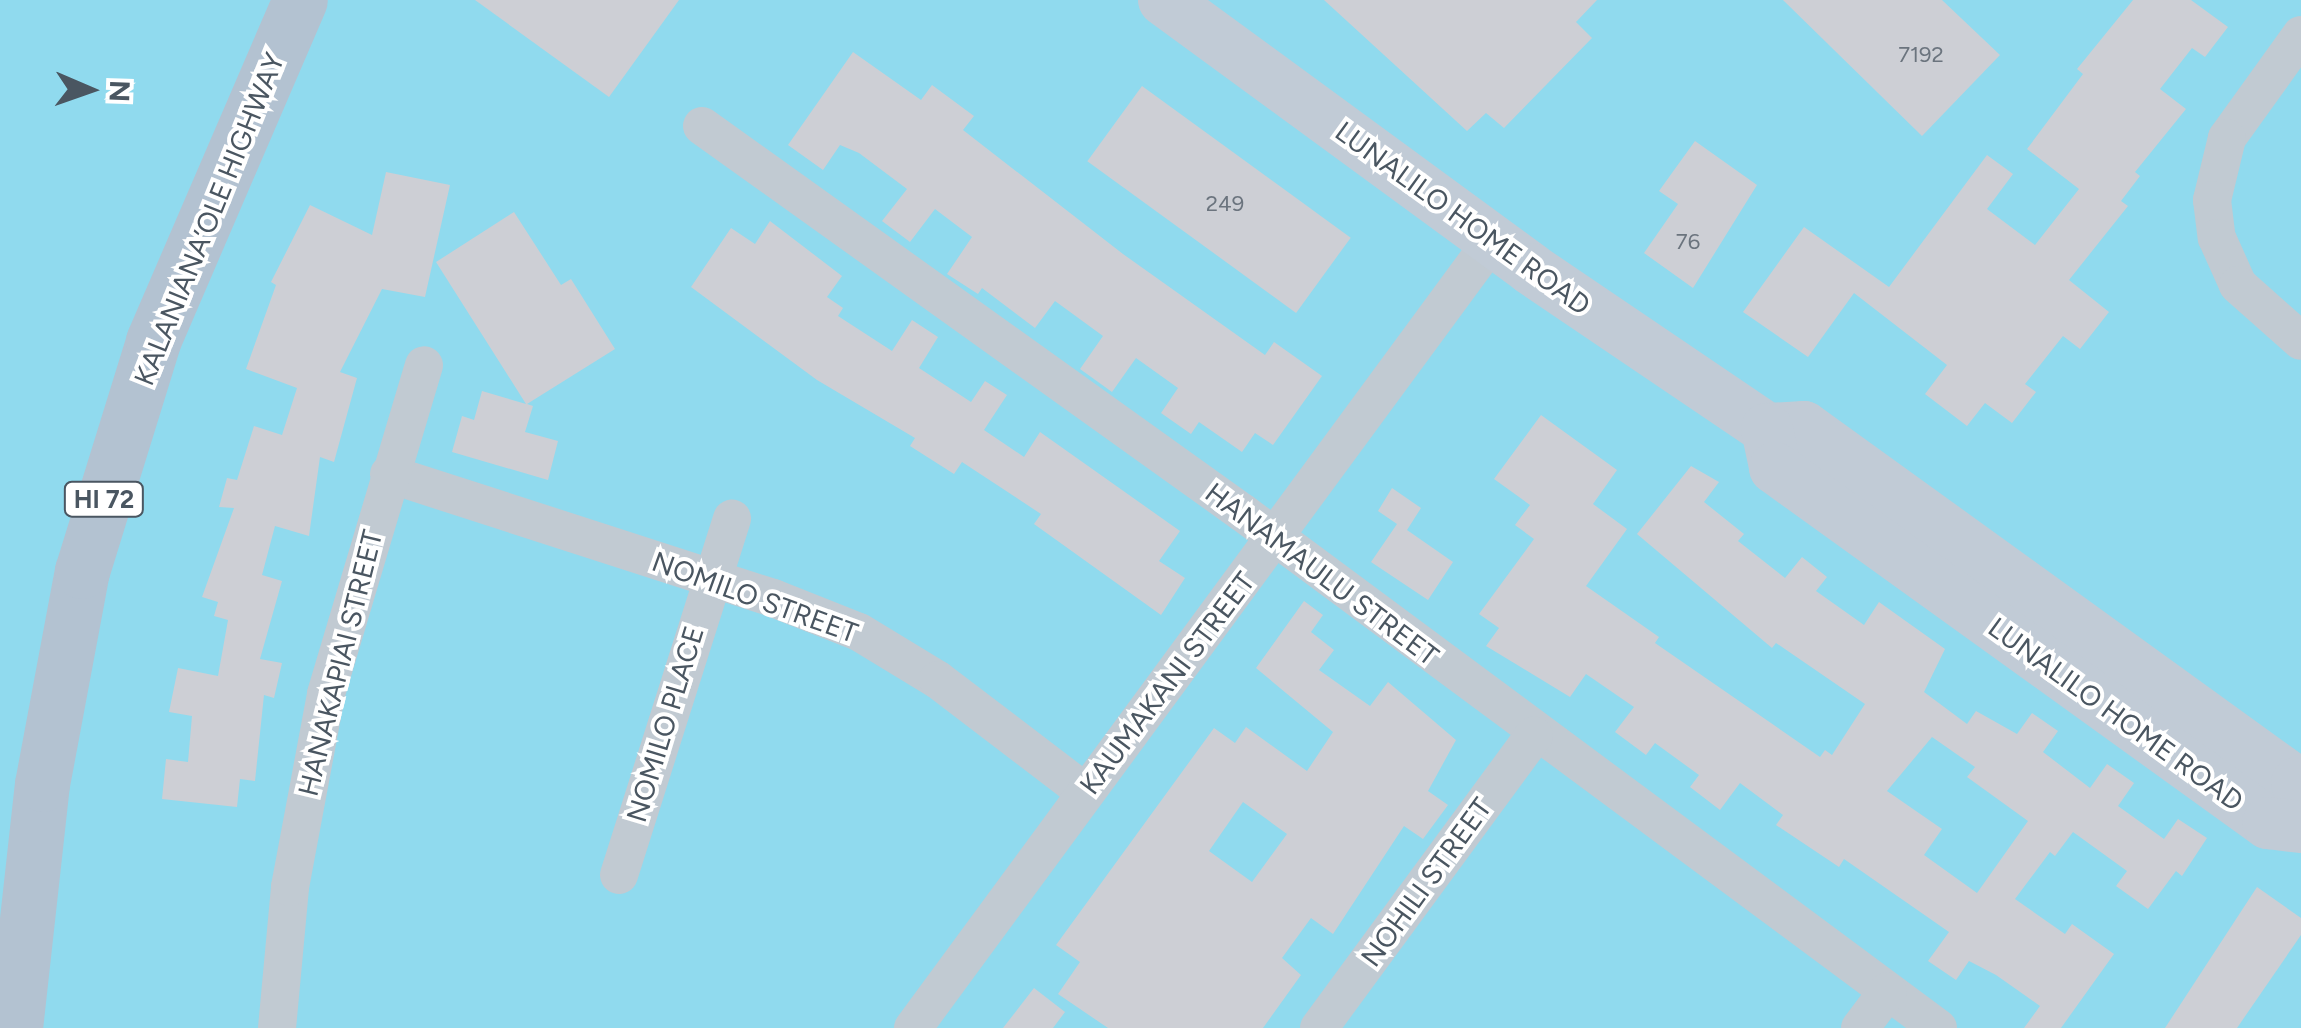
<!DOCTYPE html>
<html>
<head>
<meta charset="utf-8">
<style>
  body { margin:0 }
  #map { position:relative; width:2301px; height:1028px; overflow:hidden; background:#f5f3f3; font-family:Figtree,sans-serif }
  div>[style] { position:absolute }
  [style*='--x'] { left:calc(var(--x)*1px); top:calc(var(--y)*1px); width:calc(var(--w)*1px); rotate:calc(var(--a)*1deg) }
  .water>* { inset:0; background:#90daee; transform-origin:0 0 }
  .building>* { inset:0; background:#cdcfd5; transform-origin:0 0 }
  .street>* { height:38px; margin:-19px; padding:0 19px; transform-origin:19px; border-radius:19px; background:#c1cad2 }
  .secondary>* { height:52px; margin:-26px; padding:0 26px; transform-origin:26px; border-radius:26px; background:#c1cbd6 }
  .primary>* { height:55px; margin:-27.5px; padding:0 27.5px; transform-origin:27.5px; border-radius:27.5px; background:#b3c2d1 }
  span { translate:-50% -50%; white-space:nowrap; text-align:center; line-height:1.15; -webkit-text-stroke:8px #fff; paint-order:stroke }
  .number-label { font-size:22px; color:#6b747e }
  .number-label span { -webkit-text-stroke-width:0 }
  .shield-label span { padding:2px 8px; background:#fff; border:2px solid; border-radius:8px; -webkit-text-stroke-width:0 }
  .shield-label { font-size:25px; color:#4a5661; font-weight:700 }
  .street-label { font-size:28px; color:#4a5661 }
  .north { position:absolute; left:40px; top:40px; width:100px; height:100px; -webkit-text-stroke:8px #fff; paint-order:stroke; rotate:92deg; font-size:28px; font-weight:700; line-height:40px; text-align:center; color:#4a5661 }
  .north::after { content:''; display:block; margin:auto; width:35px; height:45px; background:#4a5661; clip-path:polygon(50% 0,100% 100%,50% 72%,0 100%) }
</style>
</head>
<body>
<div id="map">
  <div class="water">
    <i style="left:0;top:0;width:2301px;height:1028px"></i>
  </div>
  <div class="building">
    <i style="clip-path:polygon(475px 0,679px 0,609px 97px)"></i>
    <i style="clip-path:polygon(1324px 0,1597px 0,1576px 22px,1592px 38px,1504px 128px,1486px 113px,1467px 131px)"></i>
    <i style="clip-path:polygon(1783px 0,1942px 0,2000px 55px,1922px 136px)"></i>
    <i style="clip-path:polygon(2133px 0,2191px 0,2228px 27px,2205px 57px,2192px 48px,2160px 89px,2186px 109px,2135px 172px,2140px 176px,2121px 201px,2128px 206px,2069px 280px,2109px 312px,2080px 349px,2063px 336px,2025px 384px,2036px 392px,2012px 423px,1985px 403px,1967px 426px,1925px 394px,1947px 365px,1854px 293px,1808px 357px,1743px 312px,1804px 227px,1889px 287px,1987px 155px,2013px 174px,1987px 209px,2035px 245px,2079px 189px,2027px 149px,2083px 74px,2077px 69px)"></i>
    <i style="clip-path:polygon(853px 52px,921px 100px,932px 85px,974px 116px,963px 130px,1123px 254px,1265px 355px,1274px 342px,1322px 376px,1273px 445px,1255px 433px,1242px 452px,1199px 422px,1191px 434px,1161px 413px,1178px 388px,1136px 358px,1112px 392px,1080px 369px,1103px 336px,1055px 301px,1035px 328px,982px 288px,978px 294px,947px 274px,972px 237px,935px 209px,910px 242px,882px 221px,907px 189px,859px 153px,840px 145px,823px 170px,788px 145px)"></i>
    <i style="left:1142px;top:86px;width:258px;height:93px;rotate:36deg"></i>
    <i style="clip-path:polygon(1695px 141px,1757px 185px,1693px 288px,1644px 253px,1678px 204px,1659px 191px)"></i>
    <i style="clip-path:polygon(386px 172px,450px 185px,425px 297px,382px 289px,340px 372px,357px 378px,334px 462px,320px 457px,309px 536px,275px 526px,262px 575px,282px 581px,260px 659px,282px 663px,274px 698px,264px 695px,255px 781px,240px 779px,237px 807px,162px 799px,166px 759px,188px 762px,192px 716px,169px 712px,178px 668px,218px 676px,228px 620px,214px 616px,218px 602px,202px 597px,234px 508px,219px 507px,227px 478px,237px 480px,254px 426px,282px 435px,297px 388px,246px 369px,276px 285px,271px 282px,310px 205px,372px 235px)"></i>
    <i style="clip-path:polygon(514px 212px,561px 285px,571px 279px,615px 349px,527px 404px,533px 406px,525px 432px,558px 441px,548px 480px,452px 452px,462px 416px,474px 420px,482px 391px,526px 404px,436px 262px)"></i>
    <i style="clip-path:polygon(770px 221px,842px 276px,827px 297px,843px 308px,838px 316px,892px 351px,912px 320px,938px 337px,919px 368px,971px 402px,985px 381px,1007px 395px,984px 430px,1024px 457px,1040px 432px,1180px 531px,1159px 561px,1185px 578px,1161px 615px,1034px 524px,1041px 514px,962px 462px,954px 474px,910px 446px,915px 438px,817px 380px,691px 287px,731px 228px,755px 244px)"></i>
    <i style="clip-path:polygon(evenodd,1541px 415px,1617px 470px,1593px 504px,1627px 529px,1586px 586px,1659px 637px,1655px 643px,1820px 757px,1825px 750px,1832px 755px,1865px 704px,1776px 643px,1772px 648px,1637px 534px,1691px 466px,1719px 482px,1704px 502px,1744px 534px,1738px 541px,1785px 578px,1802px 557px,1827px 577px,1816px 591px,1864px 625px,1879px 602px,1945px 649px,1924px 692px,1967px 724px,1976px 711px,2017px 734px,2032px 713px,2058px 731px,2043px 752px,2090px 788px,2107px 764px,2134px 783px,2118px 806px,2164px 839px,2178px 819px,2207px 838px,2182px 876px,2176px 871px,2148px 909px,2116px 886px,2127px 871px,2073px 832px,2055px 856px,2050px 852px,2015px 899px,2065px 934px,2072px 924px,2114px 954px,2061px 1028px,2024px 1028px,2040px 1006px,1996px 975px,1969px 961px,1956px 980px,1928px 961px,1949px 932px,1844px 859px,1839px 867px,1776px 825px,1783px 815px,1740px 783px,1720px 810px,1690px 787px,1699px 775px,1655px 743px,1646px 755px,1615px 732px,1634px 707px,1586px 674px,1570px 697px,1486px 646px,1499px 628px,1479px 614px,1534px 539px,1515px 525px,1530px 505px,1494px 479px,1541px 415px,1932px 737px,1975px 767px,1967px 777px,2028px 821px,1977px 893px,1924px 855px,1942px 829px,1887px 791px,1932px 737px)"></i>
    <i style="clip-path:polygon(1392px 488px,1421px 508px,1407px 530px,1453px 562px,1428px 600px,1371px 562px,1397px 524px,1378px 511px)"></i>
    <i style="clip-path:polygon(evenodd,1304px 601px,1323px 615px,1311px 632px,1334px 650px,1319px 670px,1370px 706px,1388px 682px,1456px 740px,1428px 791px,1448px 805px,1423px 839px,1404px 826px,1333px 934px,1311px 918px,1282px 958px,1301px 975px,1263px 1028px,1108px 1028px,1058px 994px,1080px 962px,1056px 945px,1214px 728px,1235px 743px,1246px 727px,1307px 771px,1333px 732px,1256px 668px,1304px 601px,1243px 802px,1287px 834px,1252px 882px,1209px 851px,1243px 802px)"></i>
    <i style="clip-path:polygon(2257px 887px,2301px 918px,2301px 935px,2237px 1028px,2165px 1028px)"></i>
    <i style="clip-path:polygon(1034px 988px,1065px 1012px,1053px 1028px,1003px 1028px)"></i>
  </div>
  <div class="street">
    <i style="--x:2301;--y:35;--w:127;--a:125.7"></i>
    <i style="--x:2227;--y:138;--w:64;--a:103.6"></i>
    <i style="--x:2212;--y:200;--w:38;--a:83"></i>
    <i style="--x:2217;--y:238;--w:51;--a:65.9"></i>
    <i style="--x:2238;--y:285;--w:84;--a:41.6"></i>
    <i style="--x:702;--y:126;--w:665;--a:35.58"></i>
    <i style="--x:1243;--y:513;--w:865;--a:36.54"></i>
    <i style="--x:389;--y:474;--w:404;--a:17.9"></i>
    <i style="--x:773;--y:598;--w:92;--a:21.6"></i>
    <i style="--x:859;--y:632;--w:92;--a:31.3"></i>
    <i style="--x:938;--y:680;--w:185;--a:37.3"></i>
    <i style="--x:619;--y:875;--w:374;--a:-72.4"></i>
    <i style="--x:277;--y:1028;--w:142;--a:-84.7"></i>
    <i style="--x:290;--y:887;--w:196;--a:-79.4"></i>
    <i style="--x:326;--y:694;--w:343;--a:-73.4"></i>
    <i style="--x:913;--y:1028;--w:977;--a:-53.66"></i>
    <i style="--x:1319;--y:1028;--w:363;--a:-53.7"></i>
    <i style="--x:1860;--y:1028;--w:46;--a:-52.9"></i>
  </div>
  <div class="secondary">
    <i style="--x:1164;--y:0;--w:455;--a:36.2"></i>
    <i style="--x:1531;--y:269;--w:285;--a:34.1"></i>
    <i style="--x:1767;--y:429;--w:37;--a:-3"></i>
    <i style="--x:1804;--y:427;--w:608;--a:35.83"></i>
    <i style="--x:2297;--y:783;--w:16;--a:75"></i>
    <i style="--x:1767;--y:429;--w:40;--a:78"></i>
    <i style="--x:1775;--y:468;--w:608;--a:35.76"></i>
    <i style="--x:2268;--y:823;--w:33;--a:7"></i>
  </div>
  <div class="primary">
    <i style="--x:15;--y:1028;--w:245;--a:-83.7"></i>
    <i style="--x:42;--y:784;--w:217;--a:-79.4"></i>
    <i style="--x:82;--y:571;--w:241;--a:-72.8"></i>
    <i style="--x:153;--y:341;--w:371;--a:-66.7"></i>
  </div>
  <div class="number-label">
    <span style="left:1921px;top:55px">7192</span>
    <span style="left:1225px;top:204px">249</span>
    <span style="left:1688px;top:242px">76</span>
  </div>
  <div class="shield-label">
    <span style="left:104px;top:499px">HI 72</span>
  </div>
  <div class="street-label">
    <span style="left:1463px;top:218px;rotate:36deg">LUNALILO HOME ROAD</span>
    <span style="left:209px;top:219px;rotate:-68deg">KALANIANA’OLE HIGHWAY</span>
    <span style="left:1322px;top:574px;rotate:37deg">HANAMAULU STREET</span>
    <span style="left:755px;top:597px;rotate:20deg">NOMILO STREET</span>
    <span style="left:340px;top:663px;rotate:-76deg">HANAKAPIAI STREET</span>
    <span style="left:1167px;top:683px;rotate:-53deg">KAUMAKANI STREET</span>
    <span style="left:2116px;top:714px;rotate:36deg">LUNALILO HOME ROAD</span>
    <span style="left:665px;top:724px;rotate:-73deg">NOMILO PLACE</span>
    <span style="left:1426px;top:882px;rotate:-54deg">NOHILI STREET</span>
  </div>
  <div class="north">N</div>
</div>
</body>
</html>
